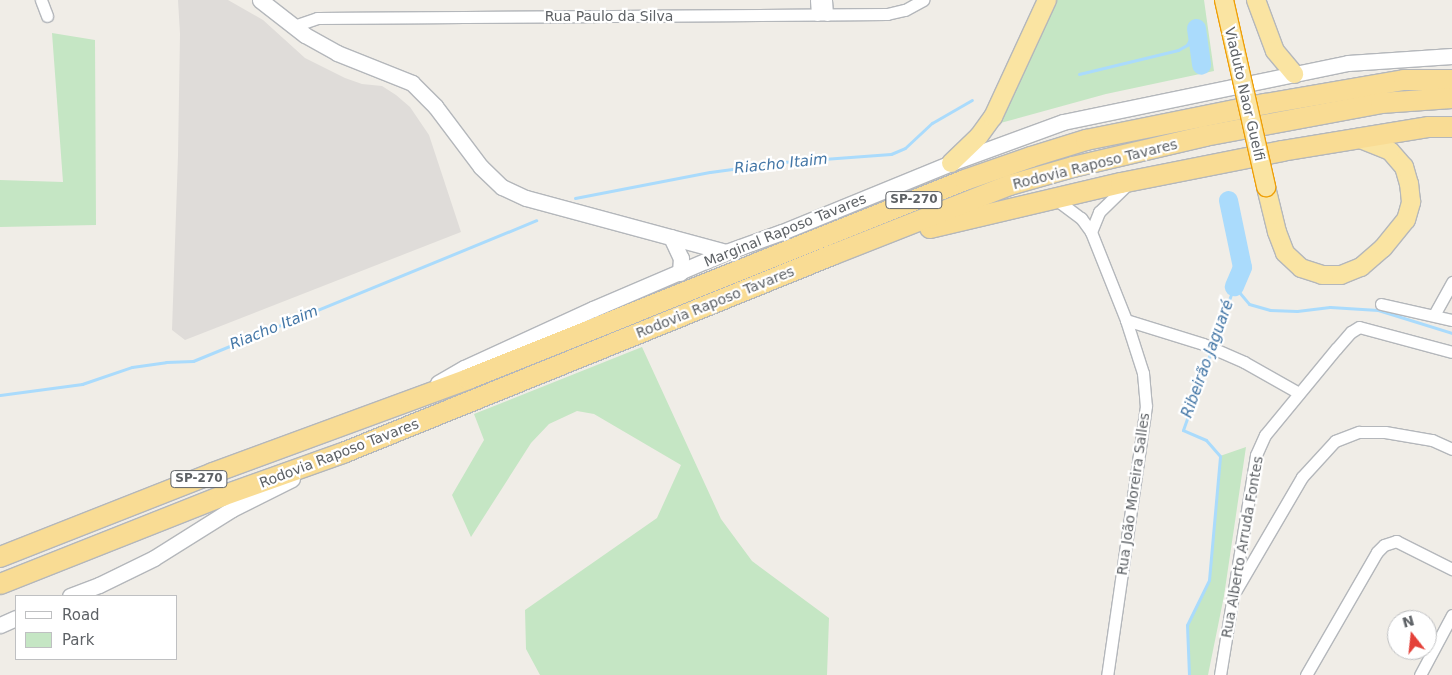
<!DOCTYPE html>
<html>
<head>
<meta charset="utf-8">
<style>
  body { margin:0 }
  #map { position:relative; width:1452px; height:675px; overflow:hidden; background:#f0ede7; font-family:"DejaVu Sans",sans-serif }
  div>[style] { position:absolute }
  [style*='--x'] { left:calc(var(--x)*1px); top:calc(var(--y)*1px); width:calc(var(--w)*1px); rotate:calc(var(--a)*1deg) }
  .industrial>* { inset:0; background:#dfdcd9 }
  .green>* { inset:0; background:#c5e6c4 }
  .stream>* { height:3px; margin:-1.5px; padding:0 1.5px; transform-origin:1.5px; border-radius:1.5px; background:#aadbfc }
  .river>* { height:19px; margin:-9.5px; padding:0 9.5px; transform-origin:9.5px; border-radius:9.5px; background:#aadbfc }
  .roads { filter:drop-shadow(1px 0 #b4b7bb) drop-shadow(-1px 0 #b4b7bb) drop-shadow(0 1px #b4b7bb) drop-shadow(0 -1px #b4b7bb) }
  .minor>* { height:11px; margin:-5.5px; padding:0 5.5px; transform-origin:5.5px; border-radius:5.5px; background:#fff }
  .secondary>* { height:15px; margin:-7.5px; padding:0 7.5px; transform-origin:7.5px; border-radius:7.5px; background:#fff }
  .trunk>* { height:18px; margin:-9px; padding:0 9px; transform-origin:9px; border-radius:9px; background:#fae4a2 }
  .motorway>* { height:20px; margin:-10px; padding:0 10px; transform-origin:10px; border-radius:10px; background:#f9dc94 }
  .bridges { filter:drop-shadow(1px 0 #ee9f08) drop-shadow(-1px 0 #ee9f08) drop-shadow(0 1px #ee9f08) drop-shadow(0 -1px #ee9f08) }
  .trunk-bridge>* { height:18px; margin:-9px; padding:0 9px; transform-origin:9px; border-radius:9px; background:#fae4a2 }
  span { translate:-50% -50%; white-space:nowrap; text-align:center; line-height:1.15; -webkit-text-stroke:4.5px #fff; paint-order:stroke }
  .shield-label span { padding:1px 4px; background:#fff; border:1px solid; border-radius:4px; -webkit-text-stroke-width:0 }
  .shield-label { font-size:12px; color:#5e6266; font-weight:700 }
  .street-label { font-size:14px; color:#5e6266 }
  .water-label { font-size:15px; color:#4376a6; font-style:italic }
  .legend { position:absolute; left:15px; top:595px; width:162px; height:65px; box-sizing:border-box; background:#fff; border:1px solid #bfc0c2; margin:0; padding:6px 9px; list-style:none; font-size:15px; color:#5e6266 }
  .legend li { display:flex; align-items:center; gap:10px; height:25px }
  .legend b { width:25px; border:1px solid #bfc0c2 }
  .north { position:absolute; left:1387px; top:610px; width:50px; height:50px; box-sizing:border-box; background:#fff; border:1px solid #bfc0c2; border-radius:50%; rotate:344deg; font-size:14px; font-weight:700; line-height:20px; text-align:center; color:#5e6266 }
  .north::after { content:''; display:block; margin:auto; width:18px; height:22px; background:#e44139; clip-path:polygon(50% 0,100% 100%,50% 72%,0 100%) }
</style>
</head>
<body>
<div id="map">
  <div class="industrial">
    <i style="clip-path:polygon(178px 0,228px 0,263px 20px,305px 58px,345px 78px,362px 84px,382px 86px,396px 95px,410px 107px,429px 135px,461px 232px,185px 340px,172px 330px,178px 155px,180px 34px)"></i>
  </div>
  <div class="green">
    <i style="clip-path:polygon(1054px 0,1204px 0,1214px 71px,1106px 94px,993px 125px)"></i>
    <i style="clip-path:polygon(52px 33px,95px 40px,96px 225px,0 227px,0 180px,63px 182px)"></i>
    <i style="clip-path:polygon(642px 347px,721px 519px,752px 561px,829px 618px,827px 675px,540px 675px,526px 649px,525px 610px,657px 518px,681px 465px,594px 414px,577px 411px,549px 424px,531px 443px,471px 537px,452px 495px,484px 440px,474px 414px)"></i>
    <i style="clip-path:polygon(1246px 447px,1224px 596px,1208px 675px,1189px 675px,1187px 625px,1209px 580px,1220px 456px)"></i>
  </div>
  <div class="stream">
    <i style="--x:1079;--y:74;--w:102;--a:-13.6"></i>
    <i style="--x:1178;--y:50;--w:10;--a:-29"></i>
    <i style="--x:1187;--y:45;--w:19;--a:-62"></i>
    <i style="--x:575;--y:198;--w:137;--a:-10.9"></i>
    <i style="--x:710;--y:172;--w:74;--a:-7.8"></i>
    <i style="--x:783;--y:162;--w:108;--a:-4.2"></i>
    <i style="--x:891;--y:154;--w:15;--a:-23"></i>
    <i style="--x:905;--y:148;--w:37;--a:-43"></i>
    <i style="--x:932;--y:123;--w:46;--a:-29.9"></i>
    <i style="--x:0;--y:395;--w:83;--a:-7.6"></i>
    <i style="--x:82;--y:384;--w:53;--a:-18.8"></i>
    <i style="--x:132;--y:367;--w:34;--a:-8"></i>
    <i style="--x:166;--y:362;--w:27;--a:-2"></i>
    <i style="--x:193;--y:361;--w:371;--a:-22.3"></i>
    <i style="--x:1189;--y:675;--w:50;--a:-92.3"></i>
    <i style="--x:1187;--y:625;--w:50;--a:-63.9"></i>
    <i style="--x:1209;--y:580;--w:124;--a:-84.9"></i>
    <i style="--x:1220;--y:456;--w:21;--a:-131"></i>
    <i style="--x:1206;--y:440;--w:25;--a:-157"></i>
    <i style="--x:1183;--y:430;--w:153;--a:-70.5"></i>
    <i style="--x:1234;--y:286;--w:23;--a:50"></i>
    <i style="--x:1249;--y:304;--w:22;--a:16"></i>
    <i style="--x:1270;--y:310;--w:27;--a:2"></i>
    <i style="--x:1297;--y:311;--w:33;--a:-7"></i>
    <i style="--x:1330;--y:307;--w:48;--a:3.6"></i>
    <i style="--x:1378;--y:310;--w:77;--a:17.3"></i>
  </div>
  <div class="river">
    <i style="--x:1196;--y:28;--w:37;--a:82"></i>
    <i style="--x:1228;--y:200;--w:68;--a:78.2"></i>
    <i style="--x:1242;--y:267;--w:21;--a:113"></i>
  </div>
  <div class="roads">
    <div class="minor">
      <i style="--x:41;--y:0;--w:17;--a:69"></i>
      <i style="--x:816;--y:0;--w:15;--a:86"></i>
      <i style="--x:826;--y:0;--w:15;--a:86"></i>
      <i style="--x:294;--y:26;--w:24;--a:-19"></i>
      <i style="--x:317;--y:18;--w:570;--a:-0.4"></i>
      <i style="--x:887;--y:14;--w:18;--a:-13"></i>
      <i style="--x:905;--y:10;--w:21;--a:-29"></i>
      <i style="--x:1054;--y:198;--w:34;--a:37"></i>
      <i style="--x:1081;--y:218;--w:17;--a:54"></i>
      <i style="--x:1091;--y:232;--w:95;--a:68.3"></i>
      <i style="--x:1126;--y:320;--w:56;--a:72.2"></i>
      <i style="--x:1143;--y:373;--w:33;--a:85"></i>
      <i style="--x:1146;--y:406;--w:272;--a:98.2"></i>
      <i style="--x:1091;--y:232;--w:22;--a:-68"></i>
      <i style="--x:1099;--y:212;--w:39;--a:-44"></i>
      <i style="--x:1381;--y:304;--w:73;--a:12.7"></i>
      <i style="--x:1434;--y:315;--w:38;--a:-61"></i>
      <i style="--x:1126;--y:320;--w:81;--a:17.3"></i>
      <i style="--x:1203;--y:344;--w:45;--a:23.7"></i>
      <i style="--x:1244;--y:362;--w:63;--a:29.4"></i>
      <i style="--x:1236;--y:590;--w:131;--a:-59.7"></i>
      <i style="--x:1302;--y:477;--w:49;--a:-47.5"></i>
      <i style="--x:1335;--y:441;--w:26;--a:-21"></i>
      <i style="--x:1359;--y:432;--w:26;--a:0"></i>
      <i style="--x:1385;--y:432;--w:48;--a:9.7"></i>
      <i style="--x:1432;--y:440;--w:22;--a:24"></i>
      <i style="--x:1220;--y:675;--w:223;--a:-80.7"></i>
      <i style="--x:1256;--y:455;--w:22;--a:-66"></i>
      <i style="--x:1265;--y:435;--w:112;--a:-50.5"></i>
      <i style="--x:1336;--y:349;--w:23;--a:-49"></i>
      <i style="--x:1351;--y:332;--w:9;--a:-32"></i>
      <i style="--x:1359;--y:327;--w:96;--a:15"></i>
      <i style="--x:1306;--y:675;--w:142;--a:-60"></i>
      <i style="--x:1377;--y:552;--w:10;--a:-45"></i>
      <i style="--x:1384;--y:545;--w:13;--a:-18"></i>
      <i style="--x:1396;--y:541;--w:63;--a:26.6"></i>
      <i style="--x:1420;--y:675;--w:68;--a:-61.9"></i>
    </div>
    <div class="secondary">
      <i style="--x:260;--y:0;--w:57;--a:37.9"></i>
      <i style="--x:305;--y:35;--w:37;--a:29"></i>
      <i style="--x:337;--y:53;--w:81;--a:21.8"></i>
      <i style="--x:412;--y:83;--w:33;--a:45"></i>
      <i style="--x:435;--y:106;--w:76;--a:53"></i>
      <i style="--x:481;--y:167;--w:29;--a:44"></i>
      <i style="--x:502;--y:187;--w:26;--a:25"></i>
      <i style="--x:526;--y:198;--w:207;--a:15.1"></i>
      <i style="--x:671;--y:237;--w:23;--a:65"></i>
      <i style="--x:681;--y:258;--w:15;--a:94"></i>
      <i style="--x:438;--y:383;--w:30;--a:-30"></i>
      <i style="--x:464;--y:368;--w:142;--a:-24.6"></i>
      <i style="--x:593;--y:309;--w:145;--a:-23.2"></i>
      <i style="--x:726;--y:252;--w:59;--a:-19.7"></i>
      <i style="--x:782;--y:232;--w:183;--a:-22.2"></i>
      <i style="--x:951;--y:163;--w:119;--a:-20.1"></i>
      <i style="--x:1063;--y:122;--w:291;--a:-11.7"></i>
      <i style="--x:1348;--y:63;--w:104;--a:-3.9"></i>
      <i style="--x:70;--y:596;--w:31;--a:-21"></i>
      <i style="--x:99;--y:585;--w:61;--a:-26.1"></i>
      <i style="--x:154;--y:558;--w:92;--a:-32.1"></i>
      <i style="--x:232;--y:509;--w:67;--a:-26.6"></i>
      <i style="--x:0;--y:625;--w:17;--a:-24"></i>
    </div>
    <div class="trunk">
      <i style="--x:1256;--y:0;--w:54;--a:69.6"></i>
      <i style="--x:1275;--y:51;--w:30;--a:50"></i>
      <i style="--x:951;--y:163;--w:39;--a:-44"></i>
      <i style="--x:979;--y:136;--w:24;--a:-54"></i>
      <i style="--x:993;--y:117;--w:129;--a:-65.2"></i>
      <i style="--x:1266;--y:187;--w:46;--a:76.3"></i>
      <i style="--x:1277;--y:232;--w:22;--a:69"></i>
      <i style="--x:1285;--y:253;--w:22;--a:43"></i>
      <i style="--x:1301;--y:268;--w:22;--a:18"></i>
      <i style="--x:1322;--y:275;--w:19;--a:0"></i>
      <i style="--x:1341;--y:275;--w:22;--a:-22"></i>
      <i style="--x:1361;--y:267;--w:29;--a:-41"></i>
      <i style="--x:1383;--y:248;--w:36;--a:-51"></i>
      <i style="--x:1406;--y:220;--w:19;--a:-74"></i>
      <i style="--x:1411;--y:202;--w:18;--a:-96"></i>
      <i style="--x:1409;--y:184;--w:18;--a:-106"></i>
      <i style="--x:1404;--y:167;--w:21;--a:-131"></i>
      <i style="--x:1390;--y:151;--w:35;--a:-158"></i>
    </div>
    <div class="motorway">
      <i style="--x:930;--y:228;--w:196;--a:-13.3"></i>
      <i style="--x:1121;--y:183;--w:164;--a:-11.2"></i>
      <i style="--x:1282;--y:151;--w:149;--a:-9.3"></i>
      <i style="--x:1429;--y:127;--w:23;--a:0"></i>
      <i style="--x:0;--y:557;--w:229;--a:-21.5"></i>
      <i style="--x:213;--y:473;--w:272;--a:-20.2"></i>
      <i style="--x:468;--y:379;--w:535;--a:-21.82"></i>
      <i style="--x:965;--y:180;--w:70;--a:-19.2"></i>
      <i style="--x:1031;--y:157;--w:58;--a:-17.2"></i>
      <i style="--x:1086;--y:140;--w:183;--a:-11.4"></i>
      <i style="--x:1265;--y:104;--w:141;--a:-9.8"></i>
      <i style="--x:1404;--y:80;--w:48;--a:0"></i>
      <i style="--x:0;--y:584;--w:239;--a:-21.6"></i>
      <i style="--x:222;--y:496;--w:128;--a:-19.6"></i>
      <i style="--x:343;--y:453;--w:528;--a:-22.04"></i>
      <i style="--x:832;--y:255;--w:191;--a:-21.5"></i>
      <i style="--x:1010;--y:185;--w:66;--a:-15.9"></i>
      <i style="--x:1073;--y:167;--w:136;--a:-13.2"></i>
      <i style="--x:1205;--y:136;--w:179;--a:-10.6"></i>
      <i style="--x:1381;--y:103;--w:71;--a:-4"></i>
    </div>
  </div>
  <div class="bridges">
    <div class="trunk-bridge">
      <i style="--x:1224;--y:0;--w:192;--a:77.3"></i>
    </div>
  </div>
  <div class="shield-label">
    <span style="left:914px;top:200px">SP-270</span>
    <span style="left:199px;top:479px">SP-270</span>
  </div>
  <div class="street-label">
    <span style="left:609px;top:16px">Rua Paulo da Silva</span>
    <span style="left:1245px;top:94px;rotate:77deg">Viaduto Naor Guelfi</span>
    <span style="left:1095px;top:164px;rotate:-14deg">Rodovia Raposo Tavares</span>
    <span style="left:785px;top:230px;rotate:-22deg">Marginal Raposo Tavares</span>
    <span style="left:715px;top:302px;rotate:-22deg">Rodovia Raposo Tavares</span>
    <span style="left:339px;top:453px;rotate:-21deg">Rodovia Raposo Tavares</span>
    <span style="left:1133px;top:494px;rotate:-82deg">Rua João Moreira Salles</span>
    <span style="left:1242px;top:547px;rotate:-80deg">Rua Alberto Arruda Fontes</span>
  </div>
  <div class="water-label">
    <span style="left:781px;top:164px;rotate:-6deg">Riacho Itaim</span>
    <span style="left:274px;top:328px;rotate:-22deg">Riacho Itaim</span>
    <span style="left:1208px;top:359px;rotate:-70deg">Ribeirão Jaguaré</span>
  </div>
  <ul class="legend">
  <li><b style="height:6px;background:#fff"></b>Road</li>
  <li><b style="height:14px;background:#c5e6c4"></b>Park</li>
  </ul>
  <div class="north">N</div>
</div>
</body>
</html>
